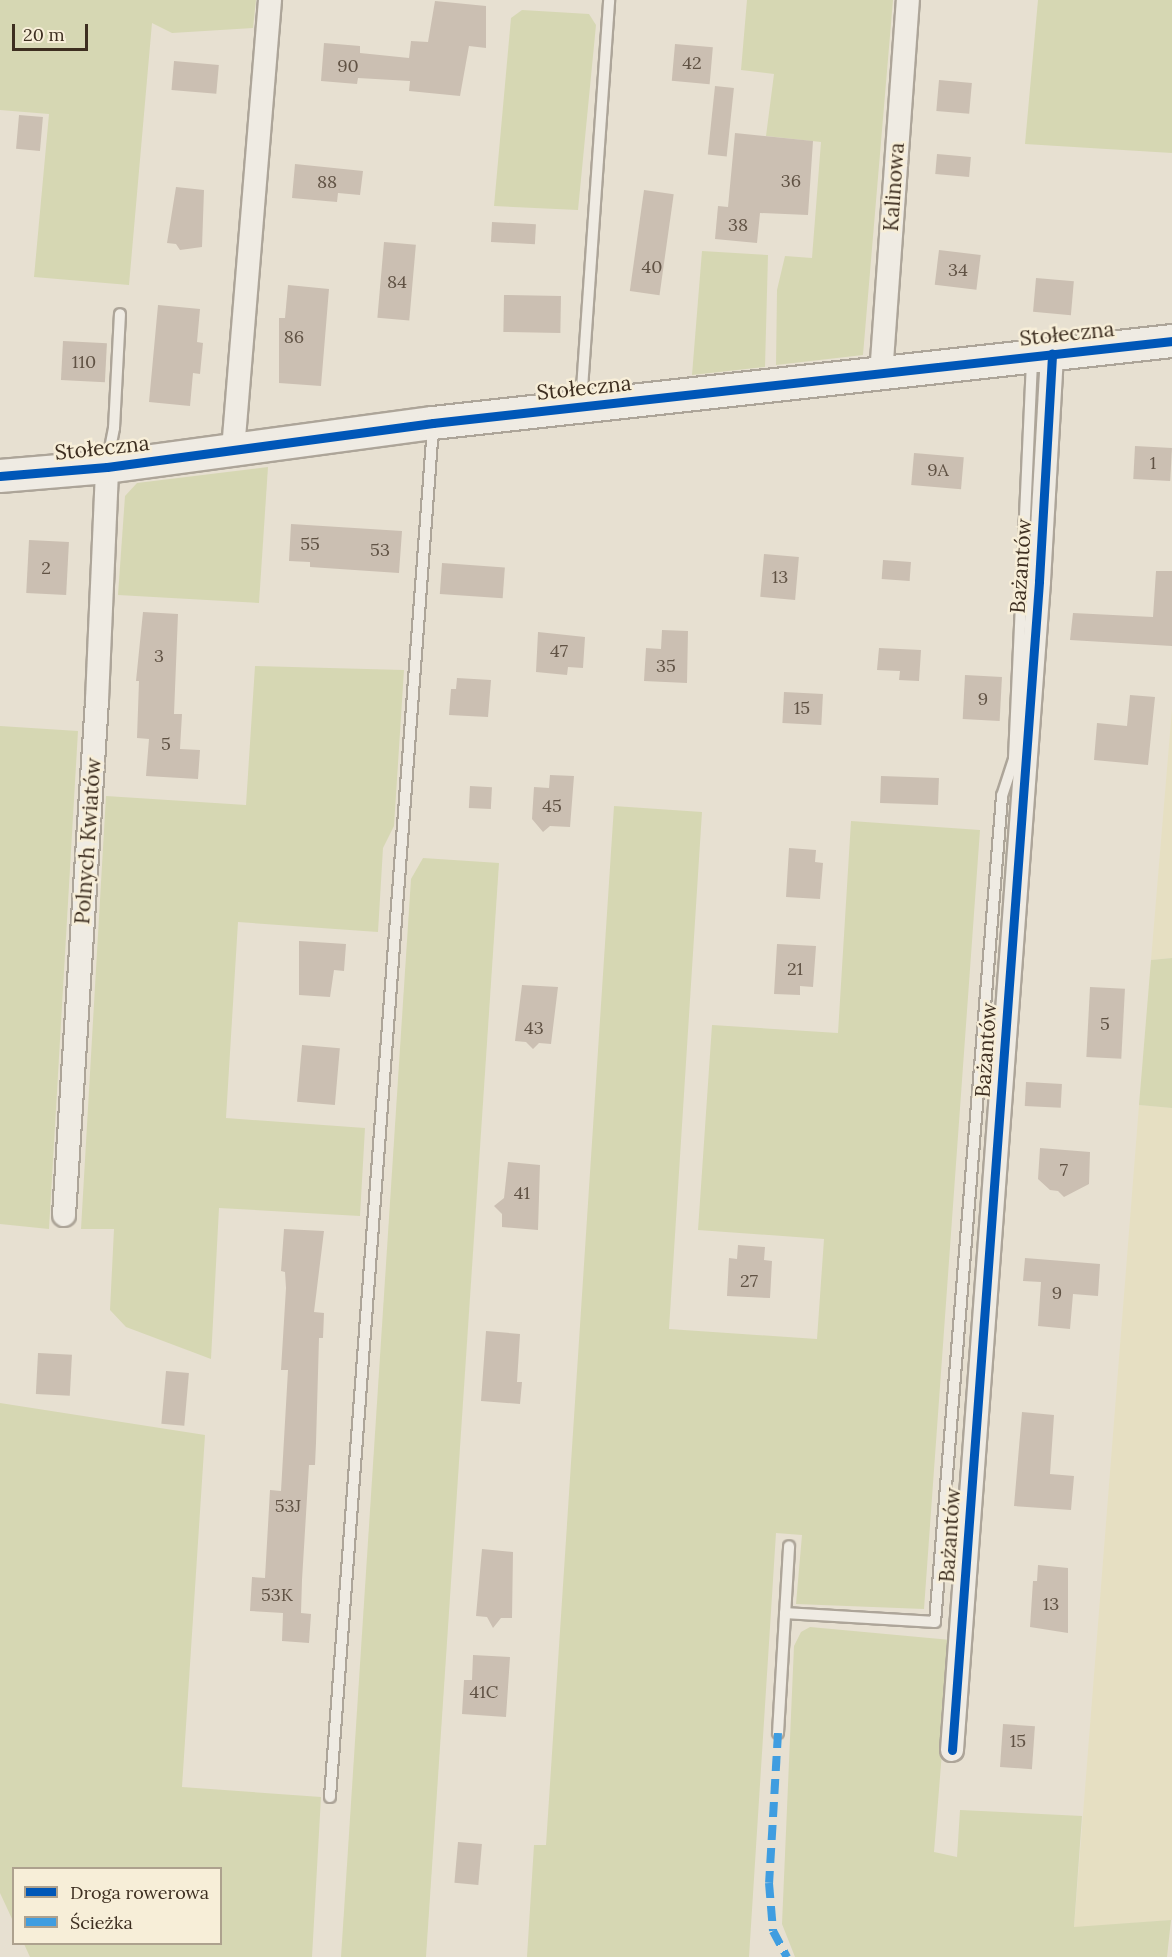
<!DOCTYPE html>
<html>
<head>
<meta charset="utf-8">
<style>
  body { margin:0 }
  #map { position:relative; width:1172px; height:1957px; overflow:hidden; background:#e7e0d1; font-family:Lora,serif }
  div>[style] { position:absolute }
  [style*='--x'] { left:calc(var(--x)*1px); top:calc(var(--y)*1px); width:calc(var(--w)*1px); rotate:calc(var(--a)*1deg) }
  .farmland>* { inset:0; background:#e6dfc2 }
  .green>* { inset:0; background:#d6d7b3 }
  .building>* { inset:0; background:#cbbfb2; transform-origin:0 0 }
  .roads { filter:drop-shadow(2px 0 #ada599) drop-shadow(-2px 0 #ada599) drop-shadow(0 2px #ada599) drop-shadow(0 -2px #ada599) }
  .lane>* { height:10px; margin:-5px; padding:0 5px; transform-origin:5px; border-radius:5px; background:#efebe3 }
  .street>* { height:22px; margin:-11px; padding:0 11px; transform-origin:11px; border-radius:11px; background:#efebe3 }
  .secondary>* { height:32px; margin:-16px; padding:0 16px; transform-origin:16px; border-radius:16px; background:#efebe3 }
  .quiet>* { height:8px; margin-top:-4px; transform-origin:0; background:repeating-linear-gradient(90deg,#3f9de0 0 15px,transparent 0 23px) }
  .cycleway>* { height:9px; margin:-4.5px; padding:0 4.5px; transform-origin:4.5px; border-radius:4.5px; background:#0057b8 }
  span { translate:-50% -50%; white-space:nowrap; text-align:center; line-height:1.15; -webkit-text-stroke:5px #f7eed8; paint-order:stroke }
  .number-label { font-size:18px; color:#605244 }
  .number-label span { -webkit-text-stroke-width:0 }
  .street-label { font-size:21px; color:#3d2e20 }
  .legend { position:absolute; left:12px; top:1867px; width:210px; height:78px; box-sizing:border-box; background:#f7eed8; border:2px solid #ada18e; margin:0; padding:8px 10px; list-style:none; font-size:18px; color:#3d2e20 }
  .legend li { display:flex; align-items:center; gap:12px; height:30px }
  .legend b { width:30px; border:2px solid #ada18e }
  .scale { position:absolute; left:12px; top:24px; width:76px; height:27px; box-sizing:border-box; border:3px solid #3d2e20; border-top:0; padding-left:8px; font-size:18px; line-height:21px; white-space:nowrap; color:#3d2e20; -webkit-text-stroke:4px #f7eed8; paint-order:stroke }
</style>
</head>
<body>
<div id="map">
  <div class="farmland">
    <i style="clip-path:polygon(1172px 709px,1172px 958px,1151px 960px)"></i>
    <i style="clip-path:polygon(1139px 1105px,1172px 1108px,1172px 1920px,1074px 1928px)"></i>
  </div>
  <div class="green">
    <i style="clip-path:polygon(0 0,256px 0,253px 28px,172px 33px,152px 23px,129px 285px,34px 277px,49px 114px,0 110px)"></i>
    <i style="clip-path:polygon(747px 0,893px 0,863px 355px,776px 365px,777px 290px,785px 256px,812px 258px,821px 142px,766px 136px,774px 74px,741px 70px)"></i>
    <i style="clip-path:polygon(1038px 0,1172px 0,1172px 153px,1025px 144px)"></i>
    <i style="clip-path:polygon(522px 10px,589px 14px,596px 25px,578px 210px,494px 206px,511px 18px)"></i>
    <i style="clip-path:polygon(702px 251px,768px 255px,765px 367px,692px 375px)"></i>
    <i style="clip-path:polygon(268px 467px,259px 603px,118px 595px,125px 496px,137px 483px)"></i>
    <i style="clip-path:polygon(255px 666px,404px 670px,394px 826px,383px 848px,378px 932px,238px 922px,226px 1118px,365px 1128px,360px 1216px,219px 1208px,211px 1359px,126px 1327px,110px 1310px,114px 1229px,81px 1229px,106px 796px,246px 805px)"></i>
    <i style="clip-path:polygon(0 726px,78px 731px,49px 1229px,0 1224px)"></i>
    <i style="clip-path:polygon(614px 806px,702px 812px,669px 1329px,817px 1339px,824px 1239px,698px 1230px,712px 1025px,838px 1033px,851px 821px,980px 830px,924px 1609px,796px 1604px,802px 1535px,776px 1533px,749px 1957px,527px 1957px,534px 1845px,546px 1845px)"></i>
    <i style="clip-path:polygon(423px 858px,499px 863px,426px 1957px,341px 1957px,411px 879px)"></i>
    <i style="clip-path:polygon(1172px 958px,1172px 1108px,1139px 1105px,1151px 960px)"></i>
    <i style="clip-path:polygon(0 1403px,205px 1435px,182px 1787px,321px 1797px,312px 1957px,30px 1957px,24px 1944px,220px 1944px,220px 1868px,14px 1868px,13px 1921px,0 1893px)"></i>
    <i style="clip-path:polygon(810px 1627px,951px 1640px,934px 1852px,957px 1857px,960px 1810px,1082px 1816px,1074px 1927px,1171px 1920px,1167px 1957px,795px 1957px,782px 1924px,794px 1646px,801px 1632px)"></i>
  </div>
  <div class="building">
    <i style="clip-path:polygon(435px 1px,486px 6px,486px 48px,469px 46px,460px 96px,409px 91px,410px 81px,358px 78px,357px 84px,321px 81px,324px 43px,360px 46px,360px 53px,409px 58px,411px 41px,428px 42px)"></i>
    <i style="left:675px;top:44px;width:38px;height:37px;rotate:5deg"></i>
    <i style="left:174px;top:61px;width:45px;height:29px;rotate:5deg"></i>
    <i style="left:939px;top:80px;width:33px;height:31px;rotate:5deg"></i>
    <i style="left:715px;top:86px;width:19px;height:69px;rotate:6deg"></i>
    <i style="left:19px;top:115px;width:24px;height:34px;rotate:5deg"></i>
    <i style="clip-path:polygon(735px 133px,813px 141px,808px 215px,760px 213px,757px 243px,715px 239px,718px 206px,728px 207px)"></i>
    <i style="left:937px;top:154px;width:34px;height:20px;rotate:5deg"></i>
    <i style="clip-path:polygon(295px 164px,363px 171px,360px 195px,338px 193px,337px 202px,292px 198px)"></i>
    <i style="clip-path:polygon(176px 187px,204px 190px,202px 247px,180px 250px,176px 244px,167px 243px)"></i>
    <i style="left:644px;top:190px;width:30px;height:102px;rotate:8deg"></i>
    <i style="left:492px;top:222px;width:44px;height:20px;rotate:3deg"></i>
    <i style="left:384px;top:242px;width:32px;height:76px;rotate:5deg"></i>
    <i style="left:939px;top:250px;width:42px;height:35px;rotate:7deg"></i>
    <i style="left:1036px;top:278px;width:38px;height:34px;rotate:5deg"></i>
    <i style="clip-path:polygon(288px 285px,329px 289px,321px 386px,279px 383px,279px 318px,285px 318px)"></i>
    <i style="left:504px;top:295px;width:57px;height:37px;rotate:1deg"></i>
    <i style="clip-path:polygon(158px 305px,200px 309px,197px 342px,203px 343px,200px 374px,193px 373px,190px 406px,149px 402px)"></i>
    <i style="left:63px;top:341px;width:44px;height:39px;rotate:3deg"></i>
    <i style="left:1135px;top:446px;width:37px;height:33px;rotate:3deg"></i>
    <i style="left:914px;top:453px;width:50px;height:32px;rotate:5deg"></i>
    <i style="clip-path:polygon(291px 524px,402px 531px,399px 573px,310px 567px,310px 562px,289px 561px)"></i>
    <i style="left:29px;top:540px;width:40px;height:53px;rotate:3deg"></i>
    <i style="left:764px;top:554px;width:35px;height:43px;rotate:5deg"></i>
    <i style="left:883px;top:560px;width:28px;height:19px;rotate:4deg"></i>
    <i style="left:442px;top:563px;width:63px;height:31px;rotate:4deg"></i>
    <i style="clip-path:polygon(1156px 571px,1172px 571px,1172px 646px,1070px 640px,1073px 613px,1153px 617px)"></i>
    <i style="clip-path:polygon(143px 612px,178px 614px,174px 714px,182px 714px,180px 749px,200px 750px,198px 779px,146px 776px,149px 739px,137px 738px,139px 681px,136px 681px)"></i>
    <i style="clip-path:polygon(662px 630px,688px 631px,687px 683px,644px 681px,646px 648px,661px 649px)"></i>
    <i style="clip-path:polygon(538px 632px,585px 637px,583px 668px,568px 667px,567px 675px,536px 672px)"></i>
    <i style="clip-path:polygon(879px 648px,921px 650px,919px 681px,899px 680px,900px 671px,877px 670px)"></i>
    <i style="left:965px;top:675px;width:37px;height:44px;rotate:3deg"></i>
    <i style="clip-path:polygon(457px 678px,491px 680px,488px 717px,449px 715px,451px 689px,456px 689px)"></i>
    <i style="left:784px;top:692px;width:39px;height:31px;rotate:3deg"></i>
    <i style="clip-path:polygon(1130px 695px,1155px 697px,1148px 765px,1094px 760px,1097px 723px,1127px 726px)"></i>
    <i style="clip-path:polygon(550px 775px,574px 776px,570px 827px,550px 826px,543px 832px,532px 819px,534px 787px,549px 788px)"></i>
    <i style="left:881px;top:776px;width:58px;height:27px;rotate:2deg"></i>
    <i style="left:470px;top:786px;width:22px;height:22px;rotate:3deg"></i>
    <i style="clip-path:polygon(789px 848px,816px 850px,815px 862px,823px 863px,820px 899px,786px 897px)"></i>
    <i style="clip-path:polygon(299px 941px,346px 944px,344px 971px,334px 970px,330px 997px,299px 995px)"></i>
    <i style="clip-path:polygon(777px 944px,816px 946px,813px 987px,800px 986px,800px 995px,774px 994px)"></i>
    <i style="clip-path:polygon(522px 985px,558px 987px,551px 1044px,539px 1043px,533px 1049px,526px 1042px,515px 1041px)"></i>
    <i style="left:1090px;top:987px;width:35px;height:70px;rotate:3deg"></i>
    <i style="left:302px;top:1045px;width:38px;height:57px;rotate:5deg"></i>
    <i style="left:1026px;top:1082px;width:36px;height:24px;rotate:3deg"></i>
    <i style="clip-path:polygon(1040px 1148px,1090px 1152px,1089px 1184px,1064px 1197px,1058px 1191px,1050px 1190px,1038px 1179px)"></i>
    <i style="clip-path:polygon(508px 1162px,540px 1165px,538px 1230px,502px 1227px,502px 1214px,494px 1206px,504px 1198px)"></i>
    <i style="clip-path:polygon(284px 1229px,324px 1231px,314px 1312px,324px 1313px,323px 1338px,319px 1338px,316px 1443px,315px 1465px,309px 1465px,302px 1580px,301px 1613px,311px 1614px,309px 1643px,282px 1641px,283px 1613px,250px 1611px,252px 1577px,265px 1578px,270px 1490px,281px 1491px,288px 1370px,281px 1370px,286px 1288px,285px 1272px,281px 1271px)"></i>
    <i style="clip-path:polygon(738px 1245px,765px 1247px,764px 1260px,772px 1261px,770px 1298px,727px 1296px,729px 1258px,737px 1259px)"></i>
    <i style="clip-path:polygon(1025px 1258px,1100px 1264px,1098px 1296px,1073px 1294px,1070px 1329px,1038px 1326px,1041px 1282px,1023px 1281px)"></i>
    <i style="clip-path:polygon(486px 1331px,520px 1334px,517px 1382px,522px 1382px,520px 1404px,481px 1401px)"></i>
    <i style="left:38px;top:1353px;width:34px;height:41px;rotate:3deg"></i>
    <i style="left:166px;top:1371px;width:23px;height:53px;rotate:5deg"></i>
    <i style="clip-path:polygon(1022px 1412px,1054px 1415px,1050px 1474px,1074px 1476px,1071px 1510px,1014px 1506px)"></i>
    <i style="clip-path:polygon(482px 1549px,513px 1552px,512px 1618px,501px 1618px,493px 1628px,487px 1617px,476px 1616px)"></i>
    <i style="clip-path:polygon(1038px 1565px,1068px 1568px,1068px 1633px,1030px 1627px,1033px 1581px,1037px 1581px)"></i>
    <i style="clip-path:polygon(473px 1655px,510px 1657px,506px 1717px,462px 1714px,464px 1680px,472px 1680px)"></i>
    <i style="left:1003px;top:1724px;width:32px;height:43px;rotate:4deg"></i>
    <i style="left:458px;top:1842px;width:24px;height:41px;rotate:5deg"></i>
  </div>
  <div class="roads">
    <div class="lane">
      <i style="--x:581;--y:403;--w:404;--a:-86"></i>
      <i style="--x:107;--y:464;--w:37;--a:-79"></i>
      <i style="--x:114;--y:428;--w:114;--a:-87"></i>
      <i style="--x:785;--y:1613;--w:150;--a:3.4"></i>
      <i style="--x:935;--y:1622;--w:829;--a:-85.36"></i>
      <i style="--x:1002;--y:796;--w:40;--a:-72"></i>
      <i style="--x:1014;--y:758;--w:399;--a:-87.4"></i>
      <i style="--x:778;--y:1733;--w:187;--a:-86.6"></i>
      <i style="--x:330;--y:1797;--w:1375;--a:-85.7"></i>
    </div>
    <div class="street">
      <i style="--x:881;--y:375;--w:376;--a:-85.9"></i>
      <i style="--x:233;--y:450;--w:452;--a:-85.3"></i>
      <i style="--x:64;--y:1215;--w:516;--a:-86.33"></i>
      <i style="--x:97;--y:700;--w:233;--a:-87.5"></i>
      <i style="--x:952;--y:1750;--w:1172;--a:-85.74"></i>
      <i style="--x:1039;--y:581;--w:228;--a:-86.7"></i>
    </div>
    <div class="secondary">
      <i style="--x:0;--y:476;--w:107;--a:-4.8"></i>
      <i style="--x:107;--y:467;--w:329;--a:-7.7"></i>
      <i style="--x:433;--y:423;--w:744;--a:-6.33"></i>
    </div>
  </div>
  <div class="quiet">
    <i style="--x:778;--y:1733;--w:150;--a:93.4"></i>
    <i style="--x:769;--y:1883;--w:48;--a:85.2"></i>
    <i style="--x:773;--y:1931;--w:30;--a:62"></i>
  </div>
  <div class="cycleway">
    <i style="--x:0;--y:476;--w:107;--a:-4.8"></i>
    <i style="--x:107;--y:467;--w:329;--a:-7.7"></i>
    <i style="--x:433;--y:423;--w:744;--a:-6.33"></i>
    <i style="--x:952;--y:1750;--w:1172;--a:-85.74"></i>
    <i style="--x:1039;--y:581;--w:228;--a:-86.7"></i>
  </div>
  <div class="number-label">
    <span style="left:692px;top:63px">42</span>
    <span style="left:348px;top:66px">90</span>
    <span style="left:791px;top:181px">36</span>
    <span style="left:327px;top:182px">88</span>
    <span style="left:738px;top:225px">38</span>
    <span style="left:652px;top:267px">40</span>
    <span style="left:958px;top:270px">34</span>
    <span style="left:397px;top:282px">84</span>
    <span style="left:294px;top:337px">86</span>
    <span style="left:84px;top:362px">110</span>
    <span style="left:1153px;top:463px">1</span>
    <span style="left:938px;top:470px">9A</span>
    <span style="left:310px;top:544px">55</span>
    <span style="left:380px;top:550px">53</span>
    <span style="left:46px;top:568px">2</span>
    <span style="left:780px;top:577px">13</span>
    <span style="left:559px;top:651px">47</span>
    <span style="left:159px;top:656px">3</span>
    <span style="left:666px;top:666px">35</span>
    <span style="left:983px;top:699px">9</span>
    <span style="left:802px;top:708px">15</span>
    <span style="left:166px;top:744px">5</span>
    <span style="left:552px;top:806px">45</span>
    <span style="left:795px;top:969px">21</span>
    <span style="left:1105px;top:1024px">5</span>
    <span style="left:534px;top:1028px">43</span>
    <span style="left:1064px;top:1170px">7</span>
    <span style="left:522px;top:1193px">41</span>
    <span style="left:749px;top:1281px">27</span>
    <span style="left:1057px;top:1293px">9</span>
    <span style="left:288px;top:1506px">53J</span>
    <span style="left:277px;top:1595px">53K</span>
    <span style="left:1051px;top:1604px">13</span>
    <span style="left:484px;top:1692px">41C</span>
    <span style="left:1018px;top:1741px">15</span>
  </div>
  <div class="street-label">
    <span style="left:894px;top:187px;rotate:-86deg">Kalinowa</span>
    <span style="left:1067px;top:334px;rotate:-6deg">Stołeczna</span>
    <span style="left:584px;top:388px;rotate:-6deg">Stołeczna</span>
    <span style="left:102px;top:448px;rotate:-6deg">Stołeczna</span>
    <span style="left:1021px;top:566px;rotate:-86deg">Bażantów</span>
    <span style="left:88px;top:841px;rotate:-86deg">Polnych Kwiatów</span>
    <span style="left:986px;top:1050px;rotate:-86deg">Bażantów</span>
    <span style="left:950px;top:1535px;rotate:-86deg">Bażantów</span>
  </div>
  <ul class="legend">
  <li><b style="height:8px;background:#0057b8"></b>Droga rowerowa</li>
  <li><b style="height:8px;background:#3f9de0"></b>Ścieżka</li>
  </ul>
  <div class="scale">20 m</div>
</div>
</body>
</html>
